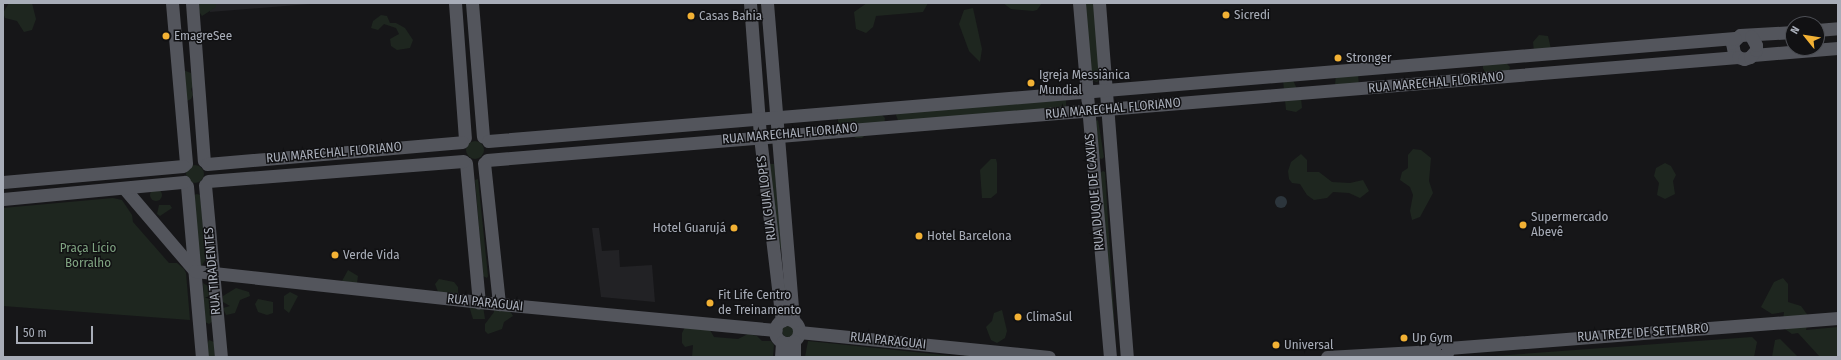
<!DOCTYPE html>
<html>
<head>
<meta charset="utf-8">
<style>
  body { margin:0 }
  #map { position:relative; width:1841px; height:360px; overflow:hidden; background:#161618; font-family:"Fira Sans Condensed",sans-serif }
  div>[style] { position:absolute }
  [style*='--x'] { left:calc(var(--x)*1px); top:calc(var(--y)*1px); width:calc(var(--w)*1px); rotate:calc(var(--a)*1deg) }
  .built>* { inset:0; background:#222225 }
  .green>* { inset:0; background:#1e261f }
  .round { border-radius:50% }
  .water>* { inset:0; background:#2c353c }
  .major>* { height:13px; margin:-6.5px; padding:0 6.5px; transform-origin:6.5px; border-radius:6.5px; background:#53555c }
  .major>.ring { margin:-6.5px; padding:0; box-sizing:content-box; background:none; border:13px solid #53555c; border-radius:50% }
  .dots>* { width:11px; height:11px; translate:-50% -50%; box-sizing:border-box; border:2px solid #111113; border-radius:50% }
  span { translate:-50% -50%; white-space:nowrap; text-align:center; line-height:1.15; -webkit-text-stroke:3px #111113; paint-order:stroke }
  .poi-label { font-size:13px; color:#a8adb8 }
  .left { translate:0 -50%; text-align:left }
  .right { translate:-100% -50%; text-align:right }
  .street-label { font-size:13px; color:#a8adb8 }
  .park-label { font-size:13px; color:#7fa381 }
  .frame { position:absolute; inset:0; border:4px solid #a8adb8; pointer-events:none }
  .north { position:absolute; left:1785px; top:16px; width:40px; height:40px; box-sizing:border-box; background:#111113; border:1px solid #4d4f55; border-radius:50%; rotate:300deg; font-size:11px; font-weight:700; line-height:16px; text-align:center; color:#a8adb8 }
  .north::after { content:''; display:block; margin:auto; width:14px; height:18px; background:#f2b134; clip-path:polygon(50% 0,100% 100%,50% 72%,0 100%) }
  .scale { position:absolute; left:16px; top:326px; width:77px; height:18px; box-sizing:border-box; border:2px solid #a8adb8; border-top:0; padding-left:5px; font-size:12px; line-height:14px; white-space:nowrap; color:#a8adb8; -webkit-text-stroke:3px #111113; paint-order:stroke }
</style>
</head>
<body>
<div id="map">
  <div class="built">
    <i style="clip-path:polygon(210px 3px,322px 3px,210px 12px)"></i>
    <i style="clip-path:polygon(599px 228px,602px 251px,619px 250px,620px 267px,652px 265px,655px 302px,601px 297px,592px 228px)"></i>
  </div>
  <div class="green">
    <i style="clip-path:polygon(9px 3px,32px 3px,36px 19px,32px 30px,24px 32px,17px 21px,5px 18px,3px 13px)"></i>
    <i style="clip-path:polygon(198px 3px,216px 3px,216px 7px,202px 16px,198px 10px)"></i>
    <i style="clip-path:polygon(867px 3px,928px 3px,923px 12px,876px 16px,873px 27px,866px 33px,856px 29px,854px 12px)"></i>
    <i style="clip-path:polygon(1003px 3px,1042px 3px,1037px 10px,1033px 11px,1011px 9px)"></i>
    <i style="clip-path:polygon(1079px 3px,1096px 3px,1103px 76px,1097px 82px,1088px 79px)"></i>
    <i style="clip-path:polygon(973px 8px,982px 49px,980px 62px,969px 51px,959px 24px,964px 10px)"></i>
    <i style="clip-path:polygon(381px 15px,387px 16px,390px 23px,396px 23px,405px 28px,413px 40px,410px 48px,397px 50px,391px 46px,390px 39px,399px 34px,396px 28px,384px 24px,378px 30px,371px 28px,373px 21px)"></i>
    <i style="clip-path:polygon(1539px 35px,1548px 36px,1551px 49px,1534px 52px,1533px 42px)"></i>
    <i style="clip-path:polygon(1505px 62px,1510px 67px,1509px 71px,1483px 72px,1483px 64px)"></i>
    <i style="clip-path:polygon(183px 70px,191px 73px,194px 85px,191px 89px,193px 95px,191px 99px,185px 102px)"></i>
    <i style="clip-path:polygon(1336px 73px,1358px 74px,1359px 86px,1335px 86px)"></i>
    <i style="clip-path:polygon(1283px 80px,1293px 80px,1301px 98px,1302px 108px,1296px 112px,1286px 110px)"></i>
    <i style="clip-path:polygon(1066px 100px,1066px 106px,1011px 124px,899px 123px,896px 115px,898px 111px)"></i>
    <i style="clip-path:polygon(882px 115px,885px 118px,884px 127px,868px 132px,862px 138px,856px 138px,836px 126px,839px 116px)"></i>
    <i style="clip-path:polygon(1098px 120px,1104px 157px,1102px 159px,1099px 158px,1096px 121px)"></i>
    <i class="round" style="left:466px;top:141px;width:18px;height:18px"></i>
    <i style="clip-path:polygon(1413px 149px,1421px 150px,1431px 158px,1429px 181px,1433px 193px,1420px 217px,1412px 220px,1410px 211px,1413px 195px,1410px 187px,1400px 180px,1402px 172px,1408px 168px,1408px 155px)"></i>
    <i style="clip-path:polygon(1301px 154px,1307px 160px,1307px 172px,1319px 172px,1332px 182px,1350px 183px,1363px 180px,1369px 191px,1360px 198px,1349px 193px,1333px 192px,1327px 198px,1314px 200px,1307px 195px,1300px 184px,1292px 183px,1289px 179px,1288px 171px,1291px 162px)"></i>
    <i style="clip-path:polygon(991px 159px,996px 159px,997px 163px,997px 193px,991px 198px,982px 198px,980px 170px)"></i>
    <i style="clip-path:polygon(1665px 163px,1671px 166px,1676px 175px,1673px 181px,1675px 194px,1665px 199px,1657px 195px,1659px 183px,1654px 176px,1656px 168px)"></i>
    <i style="clip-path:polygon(770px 164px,774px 164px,782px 248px,777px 247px,766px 170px)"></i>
    <i class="round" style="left:186px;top:165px;width:18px;height:18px"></i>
    <i style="clip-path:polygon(1103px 171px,1105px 172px,1116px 347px,1100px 173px)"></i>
    <i style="clip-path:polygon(478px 179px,488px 276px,487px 278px,483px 276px,475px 180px)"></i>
    <i class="round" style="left:150px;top:189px;width:12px;height:12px"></i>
    <i style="clip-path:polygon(197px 194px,200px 195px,206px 259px,200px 268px,194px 195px)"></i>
    <i style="clip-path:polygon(113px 198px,122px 200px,132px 215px,133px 222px,169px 263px,177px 263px,184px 269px,186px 273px,190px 320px,3px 306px,3px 208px)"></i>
    <i style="clip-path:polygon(159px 205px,170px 205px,172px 208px,160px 216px,157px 214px)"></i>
    <i style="clip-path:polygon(348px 270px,358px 276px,357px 283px,342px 281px)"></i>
    <i style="clip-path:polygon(1783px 278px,1788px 284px,1788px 302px,1801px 306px,1809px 317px,1806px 330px,1838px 327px,1838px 357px,1820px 357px,1798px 333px,1792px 334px,1782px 327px,1784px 312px,1772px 314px,1761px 307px,1774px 282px)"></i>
    <i style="clip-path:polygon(439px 279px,454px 282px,458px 287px,458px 296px,438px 292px,435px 284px)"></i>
    <i style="clip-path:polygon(203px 283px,208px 286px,212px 322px,209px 324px,205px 322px)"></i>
    <i style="clip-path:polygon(236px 288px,249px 292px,250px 296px,240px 300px,235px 313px,226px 315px,223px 308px,230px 306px,223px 302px,223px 296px)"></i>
    <i style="clip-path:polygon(290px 292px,298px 296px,289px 313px,284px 309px,284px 296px)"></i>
    <i style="clip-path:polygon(258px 299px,273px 302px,273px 313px,267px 315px,258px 312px,255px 304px)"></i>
    <i style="clip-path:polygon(469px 306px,483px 306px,485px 319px,473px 319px)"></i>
    <i style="clip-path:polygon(494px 308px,509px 309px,513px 316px,504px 322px,502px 329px,488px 334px,485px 331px,485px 324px,494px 312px)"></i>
    <i style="clip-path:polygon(1002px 310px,1007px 331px,1005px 338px,997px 343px,991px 340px,986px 327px,992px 321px,994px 313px)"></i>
    <i class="round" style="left:782px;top:325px;width:12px;height:12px"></i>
    <i style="clip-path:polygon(685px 327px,710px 330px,714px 337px,738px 339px,748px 334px,757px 336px,762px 341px,771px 341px,774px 345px,773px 357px,692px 357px,693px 345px,685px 347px,682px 343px,682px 333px)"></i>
    <i style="clip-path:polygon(1752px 337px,1757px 342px,1754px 357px,1481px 357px)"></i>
    <i style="clip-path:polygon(1780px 339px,1798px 357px,1772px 357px,1775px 340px)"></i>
    <i style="clip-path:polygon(209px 340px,214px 342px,215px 357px,201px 357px)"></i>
    <i style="clip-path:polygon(808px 341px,963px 357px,966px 353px,988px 357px,805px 357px)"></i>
  </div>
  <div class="water">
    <i class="round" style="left:1275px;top:196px;width:12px;height:12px"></i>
  </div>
  <div class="major">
    <i style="--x:172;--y:3;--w:161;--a:85"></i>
    <i style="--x:192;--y:3;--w:158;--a:85.7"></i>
    <i style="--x:455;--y:3;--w:135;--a:85.8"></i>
    <i style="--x:472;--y:3;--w:134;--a:85.3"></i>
    <i style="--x:750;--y:3;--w:134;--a:85.7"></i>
    <i style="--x:760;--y:137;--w:185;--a:83.2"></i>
    <i style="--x:767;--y:3;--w:319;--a:85.3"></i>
    <i style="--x:1079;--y:3;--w:355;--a:85"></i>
    <i style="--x:1099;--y:3;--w:354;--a:85.5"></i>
    <i style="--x:1817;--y:30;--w:21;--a:-5"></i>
    <i style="--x:1753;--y:55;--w:85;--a:-4.7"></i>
    <i style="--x:1738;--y:57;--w:6;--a:-135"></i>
    <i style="--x:1734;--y:53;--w:10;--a:-101"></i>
    <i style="--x:1732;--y:43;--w:11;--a:-45"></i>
    <i style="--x:1740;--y:35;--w:53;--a:-3.2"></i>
    <i style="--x:488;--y:141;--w:1251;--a:-4.72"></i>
    <i style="--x:487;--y:160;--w:1255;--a:-4.71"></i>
    <i style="--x:1738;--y:57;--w:6;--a:18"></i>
    <i style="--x:1744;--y:59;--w:6;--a:-18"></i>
    <i style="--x:1750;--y:57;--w:9;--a:-49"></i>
    <i style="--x:1756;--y:50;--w:5;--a:-90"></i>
    <i style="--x:1756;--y:45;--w:10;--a:-119"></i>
    <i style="--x:466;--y:163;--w:140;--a:84.7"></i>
    <i style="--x:484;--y:163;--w:142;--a:83.9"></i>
    <i style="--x:207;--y:164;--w:256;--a:-4.9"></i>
    <i style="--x:208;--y:181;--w:256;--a:-4.5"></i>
    <i style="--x:3;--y:182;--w:181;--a:-5.1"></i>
    <i style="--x:205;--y:185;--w:173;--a:84.7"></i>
    <i style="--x:187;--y:186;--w:172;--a:85"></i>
    <i style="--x:124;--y:188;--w:109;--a:49.5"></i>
    <i style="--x:195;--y:271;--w:286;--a:6.2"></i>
    <i style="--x:479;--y:302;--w:298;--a:5.4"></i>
    <i style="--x:3;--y:199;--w:182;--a:-5.4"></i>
    <i class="ring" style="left:775px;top:319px;width:11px;height:11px"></i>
    <i style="--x:799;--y:332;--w:251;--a:5.7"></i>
    <i class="ring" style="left:1434px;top:342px;width:1px;height:1px"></i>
    <i style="--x:1448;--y:348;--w:391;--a:-4.4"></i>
    <i style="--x:781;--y:357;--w:15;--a:-86"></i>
    <i style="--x:794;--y:357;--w:16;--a:-90"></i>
    <i style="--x:1327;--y:357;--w:107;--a:-3.2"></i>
  </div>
  <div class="dots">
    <i style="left:1226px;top:15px;background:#f2b134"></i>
    <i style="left:691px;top:16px;background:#f2b134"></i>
    <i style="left:166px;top:36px;background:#f2b134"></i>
    <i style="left:1338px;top:58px;background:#f2b134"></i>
    <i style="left:1031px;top:83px;background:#f2b134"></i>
    <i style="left:1523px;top:225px;background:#f2b134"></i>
    <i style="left:734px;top:228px;background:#f2b134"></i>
    <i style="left:919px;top:236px;background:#f2b134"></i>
    <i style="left:335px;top:255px;background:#f2b134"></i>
    <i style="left:710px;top:303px;background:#f2b134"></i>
    <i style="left:1018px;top:317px;background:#f2b134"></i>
    <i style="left:1404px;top:338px;background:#f2b134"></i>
    <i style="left:1276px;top:345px;background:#f2b134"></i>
  </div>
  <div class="poi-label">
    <span class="left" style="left:1234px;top:15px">Sicredi</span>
    <span class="left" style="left:699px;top:16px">Casas Bahia</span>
    <span class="left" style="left:174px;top:36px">EmagreSee</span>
    <span class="left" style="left:1346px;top:58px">Stronger</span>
    <span class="left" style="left:1039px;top:83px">Igreja Messiânica<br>Mundial</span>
    <span class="left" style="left:1531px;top:225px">Supermercado<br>Abevê</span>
    <span class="right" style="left:726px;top:228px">Hotel Guarujá</span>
    <span class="left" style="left:927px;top:236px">Hotel Barcelona</span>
    <span class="left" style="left:343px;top:255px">Verde Vida</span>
    <span class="left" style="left:718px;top:303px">Fit Life Centro<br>de Treinamento</span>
    <span class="left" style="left:1026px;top:317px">ClimaSul</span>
    <span class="left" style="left:1412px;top:338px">Up Gym</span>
    <span class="left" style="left:1284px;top:345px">Universal</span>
  </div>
  <div class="street-label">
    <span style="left:1436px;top:83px;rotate:-5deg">RUA MARECHAL FLORIANO</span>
    <span style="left:1113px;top:109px;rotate:-5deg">RUA MARECHAL FLORIANO</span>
    <span style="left:790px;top:134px;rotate:-5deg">RUA MARECHAL FLORIANO</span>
    <span style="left:334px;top:153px;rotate:-5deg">RUA MARECHAL FLORIANO</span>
    <span style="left:1095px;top:192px;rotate:-95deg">RUA DUQUE DE CAXIAS</span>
    <span style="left:767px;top:198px;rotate:-97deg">RUA GUIA LOPES</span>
    <span style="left:213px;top:271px;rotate:-95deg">RUA TIRADENTES</span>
    <span style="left:485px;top:303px;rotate:6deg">RUA PARAGUAI</span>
    <span style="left:1643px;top:333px;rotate:-4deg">RUA TREZE DE SETEMBRO</span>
    <span style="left:888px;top:341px;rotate:6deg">RUA PARAGUAI</span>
  </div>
  <div class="park-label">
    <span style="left:88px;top:256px">Praça Lício<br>Borralho</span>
  </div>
  <div class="frame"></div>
  <div class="north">N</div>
  <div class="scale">50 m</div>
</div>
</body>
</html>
